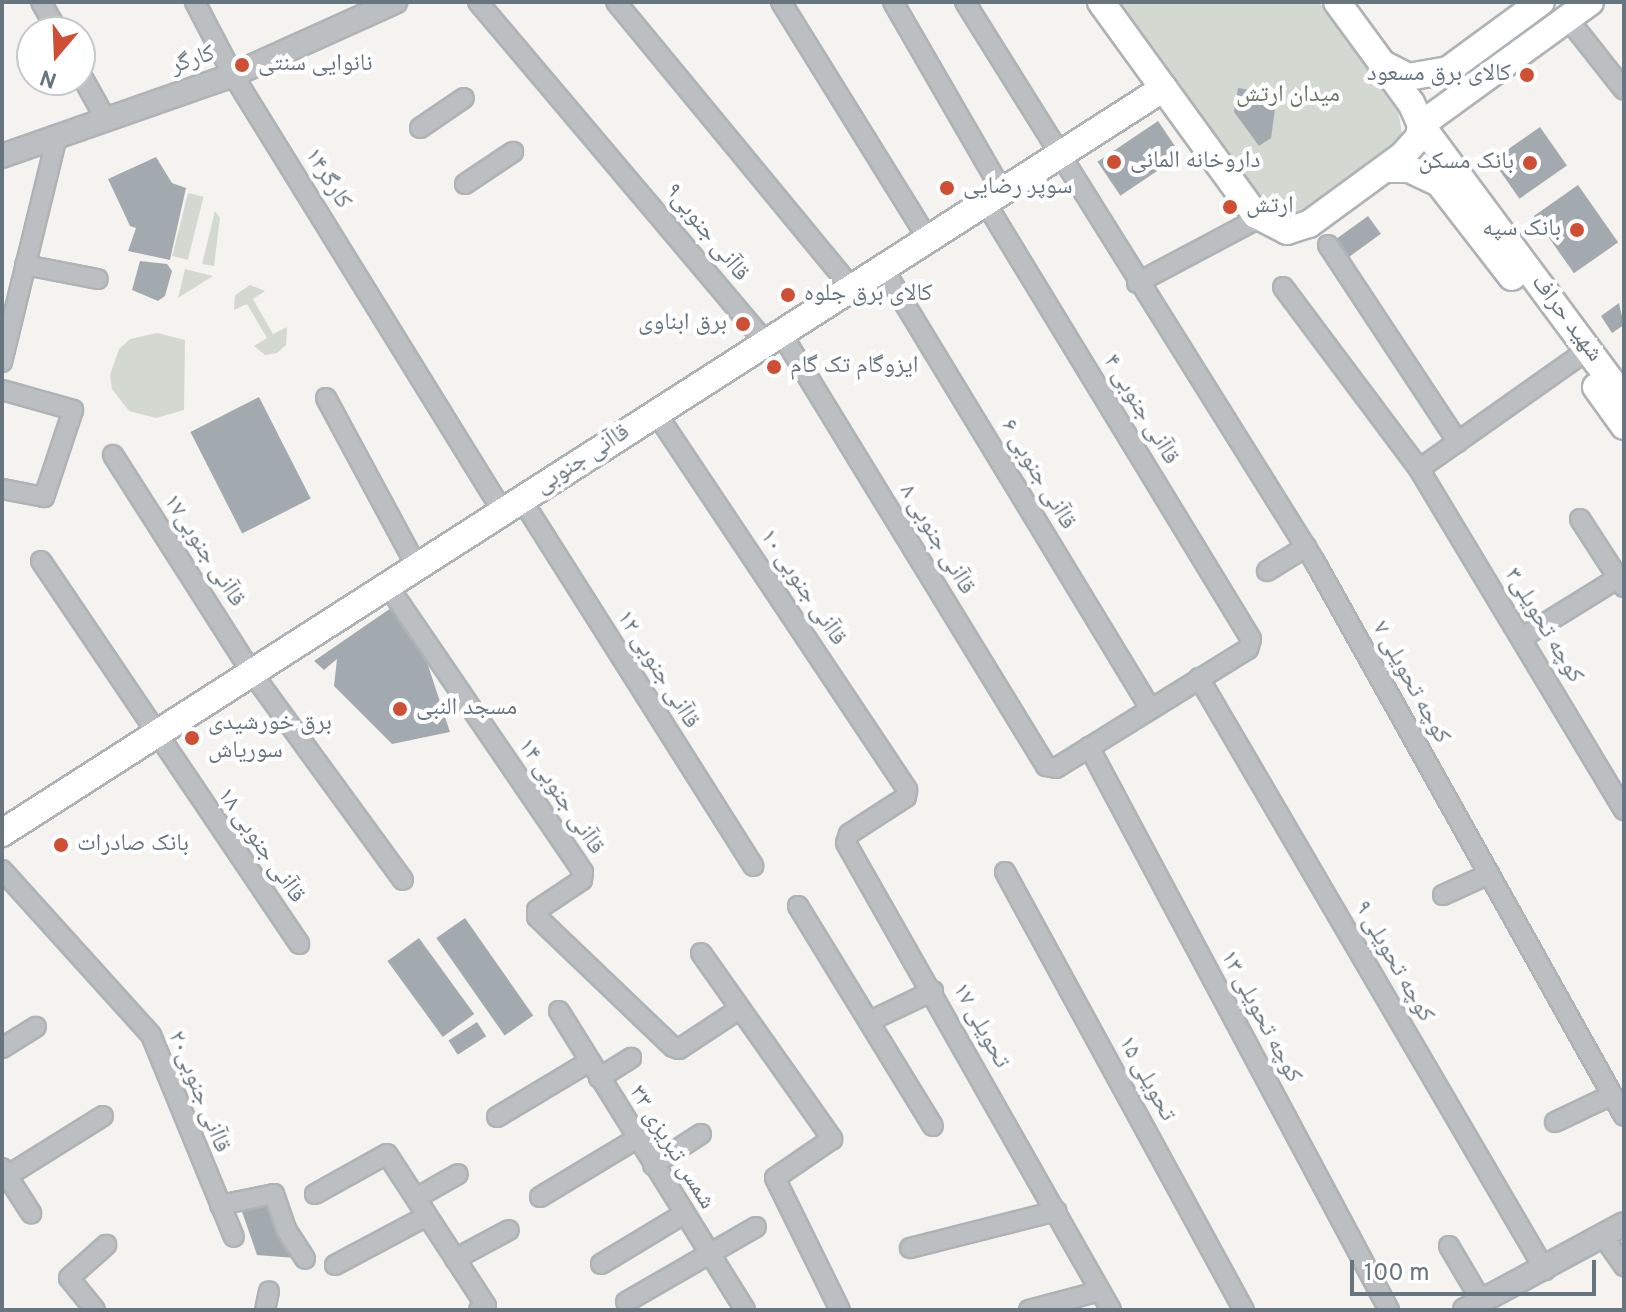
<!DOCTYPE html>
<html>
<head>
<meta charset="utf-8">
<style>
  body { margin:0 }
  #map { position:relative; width:1626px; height:1312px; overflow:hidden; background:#f4f3f0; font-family:Overpass,"Noto Naskh Arabic",sans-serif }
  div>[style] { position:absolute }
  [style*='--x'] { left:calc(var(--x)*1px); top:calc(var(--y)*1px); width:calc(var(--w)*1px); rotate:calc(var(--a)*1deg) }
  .green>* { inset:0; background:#d3d8d0; transform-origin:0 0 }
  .building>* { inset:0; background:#a3aaaf; transform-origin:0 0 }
  .roads { filter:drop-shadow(2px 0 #aeb3b6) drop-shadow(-2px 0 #aeb3b6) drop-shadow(0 2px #aeb3b6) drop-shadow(0 -2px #aeb3b6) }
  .minor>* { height:18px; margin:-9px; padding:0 9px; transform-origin:9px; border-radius:9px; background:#bbbfc2 }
  .tertiary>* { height:22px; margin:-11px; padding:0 11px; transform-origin:11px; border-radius:11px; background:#bbbfc2 }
  .secondary>* { height:26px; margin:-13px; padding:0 13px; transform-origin:13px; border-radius:13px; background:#fff }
  .dots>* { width:22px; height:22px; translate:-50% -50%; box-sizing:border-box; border:4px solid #fff; border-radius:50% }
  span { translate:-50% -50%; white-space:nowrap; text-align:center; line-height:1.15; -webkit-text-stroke:8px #fff; paint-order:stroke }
  .street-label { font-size:24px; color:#66757e }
  .poi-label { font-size:24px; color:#66757e }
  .left { translate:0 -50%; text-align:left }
  .right { translate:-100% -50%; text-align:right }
  .park-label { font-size:24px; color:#697664 }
  .frame { position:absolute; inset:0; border:4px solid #66757e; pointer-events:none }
  .north { position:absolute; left:16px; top:16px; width:80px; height:80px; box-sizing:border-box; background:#fff; border:2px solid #c2c8cb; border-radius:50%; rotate:199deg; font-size:22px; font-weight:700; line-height:32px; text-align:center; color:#66757e }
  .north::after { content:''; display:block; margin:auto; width:28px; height:36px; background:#cf4f35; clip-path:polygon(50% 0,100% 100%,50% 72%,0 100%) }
  .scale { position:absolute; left:1350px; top:1260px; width:246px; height:36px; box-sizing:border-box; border:4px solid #66757e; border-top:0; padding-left:10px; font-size:24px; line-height:28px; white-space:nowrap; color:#66757e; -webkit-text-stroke:6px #fff; paint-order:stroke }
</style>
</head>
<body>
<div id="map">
  <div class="green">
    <i style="clip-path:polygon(1119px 2px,1319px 2px,1398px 111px,1402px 133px,1393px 145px,1302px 211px,1280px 214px,1267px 206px)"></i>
    <i style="left:188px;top:193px;width:16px;height:65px;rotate:14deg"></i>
    <i style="clip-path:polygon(215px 211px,220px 218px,214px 266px,202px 264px)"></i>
    <i style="clip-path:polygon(185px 269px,213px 276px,178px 298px)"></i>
    <i style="clip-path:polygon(250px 285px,265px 291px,253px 299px,273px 334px,287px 327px,286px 345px,277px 353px,265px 355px,254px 346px,267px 338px,247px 304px,234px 310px,235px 295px)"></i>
    <i style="clip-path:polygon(157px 333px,185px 340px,184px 410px,156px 418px,129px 411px,112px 389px,110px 375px,119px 349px,130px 339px)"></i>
  </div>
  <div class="building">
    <i style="clip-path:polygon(1238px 88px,1277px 94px,1271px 138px,1259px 146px,1234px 112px)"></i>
    <i style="left:1158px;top:121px;width:41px;height:73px;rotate:56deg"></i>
    <i style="left:1540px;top:127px;width:47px;height:58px;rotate:55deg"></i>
    <i style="clip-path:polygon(156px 157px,172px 183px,186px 188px,170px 260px,128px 251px,136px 228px,130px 226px,108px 179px)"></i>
    <i style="left:1578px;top:185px;width:70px;height:54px;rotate:55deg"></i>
    <i style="left:1368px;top:216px;width:22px;height:44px;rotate:54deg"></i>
    <i style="clip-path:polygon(140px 261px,167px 264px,172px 271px,165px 296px,158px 301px,132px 290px)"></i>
    <i style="clip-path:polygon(1619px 303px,1624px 325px,1612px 333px,1601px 316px)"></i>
    <i style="left:259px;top:397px;width:114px;height:77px;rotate:63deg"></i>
    <i style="clip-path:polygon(391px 608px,419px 638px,450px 732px,392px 744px,334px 686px,337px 659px,324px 670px,314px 661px)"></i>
    <i style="left:465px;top:918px;width:119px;height:35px;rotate:55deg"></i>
    <i style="left:419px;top:938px;width:94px;height:39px;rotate:54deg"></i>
    <i style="left:477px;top:1022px;width:17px;height:34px;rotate:57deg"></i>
    <i style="clip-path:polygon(269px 1200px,295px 1258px,257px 1255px,240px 1206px)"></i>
  </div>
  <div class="roads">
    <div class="minor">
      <i style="--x:41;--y:2;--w:34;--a:60"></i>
      <i style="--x:195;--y:2;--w:82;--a:62.5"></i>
      <i style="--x:233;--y:75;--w:514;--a:58.29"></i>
      <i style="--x:478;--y:2;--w:446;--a:49.8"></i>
      <i style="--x:616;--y:2;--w:371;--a:50.5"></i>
      <i style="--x:781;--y:2;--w:279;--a:58.2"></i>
      <i style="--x:893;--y:2;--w:218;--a:60"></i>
      <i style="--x:965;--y:2;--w:660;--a:57.99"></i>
      <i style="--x:1315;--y:562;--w:634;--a:60.85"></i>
      <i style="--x:1568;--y:19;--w:90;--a:51.7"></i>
      <i style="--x:80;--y:73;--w:51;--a:60.9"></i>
      <i style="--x:420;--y:128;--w:53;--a:-34.3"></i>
      <i style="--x:465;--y:184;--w:58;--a:-33.7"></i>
      <i style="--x:1328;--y:245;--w:236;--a:56.6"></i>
      <i style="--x:25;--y:265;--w:74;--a:10.9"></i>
      <i style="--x:883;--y:268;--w:515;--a:58.75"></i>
      <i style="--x:1137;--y:283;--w:138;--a:-28"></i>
      <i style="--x:1283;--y:287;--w:227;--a:53.2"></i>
      <i style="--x:1419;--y:469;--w:398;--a:59"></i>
      <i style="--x:781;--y:333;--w:508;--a:58.53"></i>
      <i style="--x:1046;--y:766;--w:10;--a:11"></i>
      <i style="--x:1056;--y:768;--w:226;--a:-31.8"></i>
      <i style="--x:1248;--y:649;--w:10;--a:-73"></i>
      <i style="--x:1251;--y:639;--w:512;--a:-121.33"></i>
      <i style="--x:2;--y:362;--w:233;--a:-76.3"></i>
      <i style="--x:2;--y:390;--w:74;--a:15.7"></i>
      <i style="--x:73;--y:410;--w:92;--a:108.4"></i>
      <i style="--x:44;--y:497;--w:43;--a:-169.2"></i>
      <i style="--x:326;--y:398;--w:192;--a:61.7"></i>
      <i style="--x:656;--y:413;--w:453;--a:56.3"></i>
      <i style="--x:907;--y:790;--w:7;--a:98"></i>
      <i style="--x:906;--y:797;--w:68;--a:147"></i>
      <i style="--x:849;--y:834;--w:9;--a:108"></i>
      <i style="--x:846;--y:843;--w:537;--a:60.43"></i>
      <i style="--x:113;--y:455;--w:259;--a:57.5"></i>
      <i style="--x:252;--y:673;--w:256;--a:53.9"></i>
      <i style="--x:1419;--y:469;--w:191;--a:-35.2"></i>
      <i style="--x:522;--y:500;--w:433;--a:57.7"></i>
      <i style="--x:1580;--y:519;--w:81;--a:57.1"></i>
      <i style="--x:41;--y:561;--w:462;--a:56"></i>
      <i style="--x:1267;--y:571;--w:46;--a:-31.6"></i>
      <i style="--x:388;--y:586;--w:346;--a:55.7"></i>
      <i style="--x:583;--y:872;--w:8;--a:97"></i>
      <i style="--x:582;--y:880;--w:54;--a:146.3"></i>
      <i style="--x:537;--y:910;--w:7;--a:90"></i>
      <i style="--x:537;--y:917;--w:188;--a:43.7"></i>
      <i style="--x:673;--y:1047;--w:6;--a:18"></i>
      <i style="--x:679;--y:1049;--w:64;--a:-33.4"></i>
      <i style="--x:1523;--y:637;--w:112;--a:-31.8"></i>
      <i style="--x:1199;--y:678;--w:686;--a:59.7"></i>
      <i style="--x:1089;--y:747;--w:638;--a:61.95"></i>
      <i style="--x:2;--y:870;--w:222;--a:47.9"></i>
      <i style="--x:151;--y:1035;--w:218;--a:67.7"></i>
      <i style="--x:1005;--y:872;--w:499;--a:61.4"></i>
      <i style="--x:1443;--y:895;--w:51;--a:-24.5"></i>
      <i style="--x:798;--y:906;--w:258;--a:58.5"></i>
      <i style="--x:701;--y:953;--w:228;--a:54.8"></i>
      <i style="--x:832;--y:1139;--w:69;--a:145.6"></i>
      <i style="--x:775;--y:1178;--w:147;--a:63.8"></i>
      <i style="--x:559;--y:1011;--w:352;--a:58.1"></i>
      <i style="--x:870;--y:1021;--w:70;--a:-25.5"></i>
      <i style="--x:2;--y:1048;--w:40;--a:-32"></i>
      <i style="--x:599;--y:1078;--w:38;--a:-32"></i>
      <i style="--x:497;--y:1117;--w:107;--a:-30.9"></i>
      <i style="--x:1555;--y:1122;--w:63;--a:-25.3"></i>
      <i style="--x:653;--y:1165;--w:57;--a:-32.9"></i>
      <i style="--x:2;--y:1168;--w:54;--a:57.2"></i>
      <i style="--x:7;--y:1176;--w:113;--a:-32"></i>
      <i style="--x:315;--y:1194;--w:82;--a:-29.1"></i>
      <i style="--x:387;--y:1154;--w:181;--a:56.9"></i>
      <i style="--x:486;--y:1306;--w:8;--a:150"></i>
      <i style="--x:540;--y:1197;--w:112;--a:-31.1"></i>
      <i style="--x:416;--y:1198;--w:48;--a:-29.7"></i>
      <i style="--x:220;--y:1205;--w:55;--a:-11.5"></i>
      <i style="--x:274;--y:1194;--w:39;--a:71"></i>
      <i style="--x:287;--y:1231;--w:33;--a:57"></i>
      <i style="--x:1603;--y:1236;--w:37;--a:55"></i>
      <i style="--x:1449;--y:1246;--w:65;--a:59.5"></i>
      <i style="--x:910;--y:1248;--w:151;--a:-14.2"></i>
      <i style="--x:455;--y:1259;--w:61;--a:-28.2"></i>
      <i style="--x:601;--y:1264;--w:97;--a:-31.1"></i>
      <i style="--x:335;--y:1265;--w:104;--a:-28"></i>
      <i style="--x:626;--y:1302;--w:150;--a:-30"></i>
      <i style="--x:95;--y:1310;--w:41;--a:-129.1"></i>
      <i style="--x:69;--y:1278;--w:50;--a:-41.7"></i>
      <i style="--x:265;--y:1310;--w:19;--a:-78"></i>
      <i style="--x:1029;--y:1310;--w:73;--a:-15"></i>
    </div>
    <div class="tertiary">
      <i style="--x:2;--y:156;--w:245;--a:-19.3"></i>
      <i style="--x:233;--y:75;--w:178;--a:-24.3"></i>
      <i style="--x:1465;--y:1310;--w:181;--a:-28.4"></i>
    </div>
    <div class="secondary">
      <i style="--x:1101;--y:2;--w:263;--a:54"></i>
      <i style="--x:1256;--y:215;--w:35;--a:27"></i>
      <i style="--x:1287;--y:231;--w:23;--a:-18"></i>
      <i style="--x:1309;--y:224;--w:115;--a:-36.2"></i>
      <i style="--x:1402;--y:156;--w:25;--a:-48"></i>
      <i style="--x:1419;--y:137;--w:12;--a:-81"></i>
      <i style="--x:1421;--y:125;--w:24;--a:-114"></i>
      <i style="--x:1411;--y:103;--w:125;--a:-126.2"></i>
      <i style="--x:1590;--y:2;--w:209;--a:144"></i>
      <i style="--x:1421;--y:125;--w:340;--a:53.4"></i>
      <i style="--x:1383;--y:64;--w:28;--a:27"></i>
      <i style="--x:1408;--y:77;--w:41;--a:-9.9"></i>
      <i style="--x:1448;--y:70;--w:115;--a:-36.2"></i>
      <i style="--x:1385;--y:169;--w:24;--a:0"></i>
      <i style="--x:1409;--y:169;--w:33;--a:25"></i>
      <i style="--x:1439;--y:183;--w:119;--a:52.2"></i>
      <i style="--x:1596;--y:387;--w:48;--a:54.3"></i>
      <i style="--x:2;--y:833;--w:1380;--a:-32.67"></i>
    </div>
  </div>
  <div class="dots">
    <i style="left:242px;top:65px;background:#cf4f35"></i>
    <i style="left:1527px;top:75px;background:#cf4f35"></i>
    <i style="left:1114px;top:162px;background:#cf4f35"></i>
    <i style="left:1530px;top:163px;background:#cf4f35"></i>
    <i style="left:947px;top:188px;background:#cf4f35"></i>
    <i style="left:1230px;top:207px;background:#cf4f35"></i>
    <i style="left:1577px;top:230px;background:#cf4f35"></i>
    <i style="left:788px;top:295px;background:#cf4f35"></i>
    <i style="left:743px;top:324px;background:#cf4f35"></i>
    <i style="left:774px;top:367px;background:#cf4f35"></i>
    <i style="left:400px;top:709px;background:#cf4f35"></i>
    <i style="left:192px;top:738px;background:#cf4f35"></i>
    <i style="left:61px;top:845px;background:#cf4f35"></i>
  </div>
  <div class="street-label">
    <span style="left:193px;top:61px;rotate:-19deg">کارگر</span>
    <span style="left:327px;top:179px;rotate:58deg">کارگر۱۴</span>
    <span style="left:706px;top:233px;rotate:51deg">قاآنی جنوبی۹</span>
    <span style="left:1566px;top:319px;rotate:53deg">شهید حراف</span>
    <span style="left:1140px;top:410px;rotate:59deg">قاآنی جنوبی ۴</span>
    <span style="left:583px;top:460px;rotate:-33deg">قاآنی جنوبی</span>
    <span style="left:1037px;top:475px;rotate:59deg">قاآنی جنوبی ۶</span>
    <span style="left:936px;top:540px;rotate:59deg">قاآنی جنوبی ۸</span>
    <span style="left:203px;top:551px;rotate:57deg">قاآنی جنوبی۱۷</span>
    <span style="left:802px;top:588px;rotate:56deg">قاآنی جنوبی ۱۰</span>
    <span style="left:1543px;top:626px;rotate:59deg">کوچه تحویلی۳</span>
    <span style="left:657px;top:670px;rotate:58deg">قاآنی جنوبی ۱۲</span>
    <span style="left:1410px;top:683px;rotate:61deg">کوچه تحویلی ۷</span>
    <span style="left:560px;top:797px;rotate:56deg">قاآنی جنوبی ۱۴</span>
    <span style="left:260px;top:846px;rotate:55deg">قاآنی جنوبی ۱۸</span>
    <span style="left:1393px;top:962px;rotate:60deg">کوچه تحویلی ۹</span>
    <span style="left:1260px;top:1017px;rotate:62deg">کوچه تحویلی ۱۳</span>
    <span style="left:980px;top:1026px;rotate:61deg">تحویلی ۱۷</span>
    <span style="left:1146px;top:1079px;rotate:61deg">تحویلی ۱۵</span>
    <span style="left:198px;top:1092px;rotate:68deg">۲۰قاآنی جنوبی</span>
    <span style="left:671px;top:1148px;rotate:58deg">شمس تبریزی ۳۳</span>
  </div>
  <div class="poi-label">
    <span class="left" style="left:258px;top:65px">نانوایی سنتی</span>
    <span class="right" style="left:1511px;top:75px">کالای برق مسعود</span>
    <span class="left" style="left:1130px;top:162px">داروخانه المانی</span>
    <span class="right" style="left:1514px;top:163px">بانک مسکن</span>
    <span class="left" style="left:963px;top:188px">سوپر رضایی</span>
    <span class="left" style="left:1246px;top:207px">ارتش</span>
    <span class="right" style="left:1561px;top:230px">بانک سپه</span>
    <span class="left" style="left:804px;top:295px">کالای برق جلوه</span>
    <span class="right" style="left:727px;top:324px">برق ابناوی</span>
    <span class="left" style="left:790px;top:367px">ایزوگام تک گام</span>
    <span class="left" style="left:416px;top:709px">مسجد النبی</span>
    <span class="left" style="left:208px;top:738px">برق خورشیدی<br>سوریاش</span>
    <span class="left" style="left:77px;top:845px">بانک صادرات</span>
  </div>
  <div class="park-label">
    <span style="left:1288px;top:96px">میدان ارتش</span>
  </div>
  <div class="frame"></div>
  <div class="north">N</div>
  <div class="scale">100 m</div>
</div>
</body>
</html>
